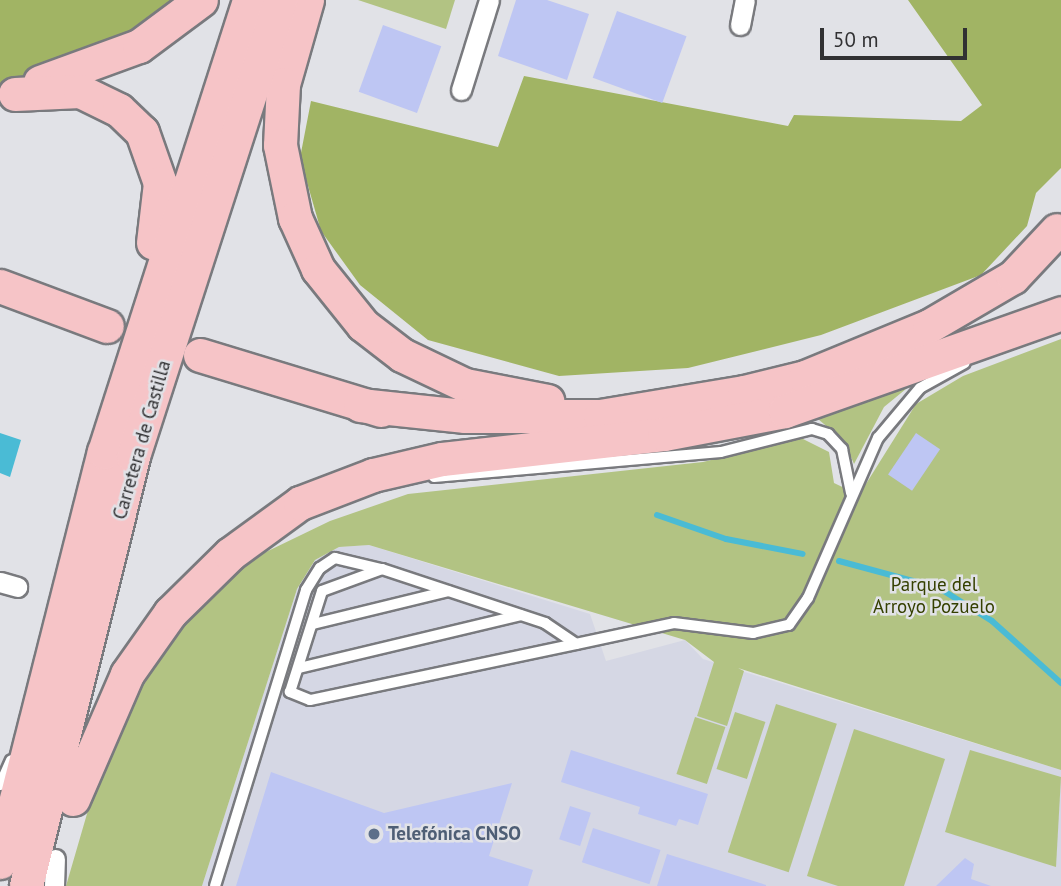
<!DOCTYPE html>
<html>
<head>
<meta charset="utf-8">
<style>
  body { margin:0 }
  #map { position:relative; width:1061px; height:886px; overflow:hidden; background:#e1e2e7; font-family:"PT Sans",sans-serif }
  div>[style] { position:absolute }
  [style*='--x'] { left:calc(var(--x)*1px); top:calc(var(--y)*1px); width:calc(var(--w)*1px); rotate:calc(var(--a)*1deg) }
  .built>* { inset:0; background:#d5d7e4 }
  .green>* { inset:0; background:#b2c383; transform-origin:0 0 }
  .forest>* { inset:0; background:#a1b464 }
  .water>* { inset:0; background:#4abbd5 }
  .stream>* { height:6px; margin:-3px; padding:0 3px; transform-origin:3px; border-radius:3px; background:#4abbd5 }
  .building>* { inset:0; background:#bec6f3; transform-origin:0 0 }
  .roads { filter:drop-shadow(2px 0 #797a7e) drop-shadow(-2px 0 #797a7e) drop-shadow(0 2px #797a7e) drop-shadow(0 -2px #797a7e) }
  .service>* { height:10px; margin:-5px; padding:0 5px; transform-origin:5px; border-radius:5px; background:#fff }
  .minor>* { height:19px; margin:-9.5px; padding:0 9.5px; transform-origin:9.5px; border-radius:9.5px; background:#fff }
  .trunk>* { height:33px; margin:-16.5px; padding:0 16.5px; transform-origin:16.5px; border-radius:16.5px; background:#f6c4c7 }
  .dots>* { width:19px; height:19px; translate:-50% -50%; box-sizing:border-box; border:4px solid #e1e2e7; border-radius:50% }
  span { translate:-50% -50%; white-space:nowrap; text-align:center; line-height:1.15; -webkit-text-stroke:5px #e1e2e7; paint-order:stroke }
  .street-label { font-size:19px; color:#313133 }
  .park-label { font-size:19px; color:#354001 }
  .service-label { font-size:19px; color:#4e5e75; font-weight:700 }
  .left { translate:0 -50%; text-align:left }
  .scale { position:absolute; left:820px; top:28px; width:147px; height:32px; box-sizing:border-box; border:4px solid #313133; border-top:0; padding-left:9px; font-size:21px; line-height:24px; white-space:nowrap; color:#313133; -webkit-text-stroke:5px #e1e2e7; paint-order:stroke }
</style>
</head>
<body>
<div id="map">
  <div class="built">
    <i style="clip-path:polygon(369px 545px,590px 614px,606px 661px,685px 640px,703px 659px,1061px 770px,1061px 886px,202px 886px,297px 589px,315px 560px,339px 547px)"></i>
  </div>
  <div class="green">
    <i style="clip-path:polygon(358px 0,455px 0,446px 29px)"></i>
    <i style="clip-path:polygon(1061px 339px,1061px 770px,738px 668px,744px 671px,727px 726px,697px 716px,714px 662px,685px 640px,369px 545px,339px 547px,315px 560px,297px 589px,202px 886px,66px 886px,114px 721px,148px 660px,233px 568px,330px 521px,408px 494px,703px 462px,801px 438px,829px 452px,834px 483px,859px 495px,916px 404px,963px 376px)"></i>
    <i style="clip-path:polygon(912px 384px,884px 407px,854px 464px,844px 441px,818px 419px)"></i>
    <i style="left:776px;top:704px;width:64px;height:156px;rotate:18deg"></i>
    <i style="left:735px;top:712px;width:32px;height:60px;rotate:18deg"></i>
    <i style="left:695px;top:717px;width:32px;height:60px;rotate:18deg"></i>
    <i style="clip-path:polygon(854px 729px,945px 759px,904px 886px,838px 886px,807px 876px)"></i>
    <i style="clip-path:polygon(970px 750px,1061px 777px,1056px 867px,945px 832px)"></i>
  </div>
  <div class="forest">
    <i style="clip-path:polygon(0 0,189px 0,142px 33px,0 90px)"></i>
    <i style="clip-path:polygon(908px 0,1061px 0,1061px 168px,1036px 193px,1027px 226px,981px 275px,821px 335px,688px 368px,559px 376px,428px 340px,360px 285px,321px 231px,300px 158px,311px 101px,498px 147px,524px 76px,788px 126px,794px 115px,961px 121px,982px 105px)"></i>
  </div>
  <div class="water">
    <i style="clip-path:polygon(0 433px,21px 440px,10px 477px,0 473px)"></i>
  </div>
  <div class="stream">
    <i style="--x:657;--y:515;--w:73;--a:19.2"></i>
    <i style="--x:726;--y:539;--w:78;--a:11"></i>
    <i style="--x:839;--y:561;--w:104;--a:15.1"></i>
    <i style="--x:939;--y:588;--w:62;--a:31.9"></i>
    <i style="--x:992;--y:621;--w:93;--a:41.9"></i>
  </div>
  <div class="building">
    <i style="clip-path:polygon(516px 0,547px 0,589px 14px,567px 80px,498px 56px)"></i>
    <i style="left:617px;top:11px;width:74px;height:71px;rotate:20deg"></i>
    <i style="left:383px;top:25px;width:62px;height:71px;rotate:20deg"></i>
    <i style="left:916px;top:433px;width:29px;height:50px;rotate:34deg"></i>
    <i style="clip-path:polygon(571px 750px,708px 794px,698px 825px,679px 819px,676px 826px,638px 814px,640px 807px,561px 782px)"></i>
    <i style="clip-path:polygon(271px 772px,384px 813px,512px 783px,489px 856px,533px 870px,528px 886px,236px 886px)"></i>
    <i style="left:570px;top:806px;width:22px;height:35px;rotate:18deg"></i>
    <i style="left:593px;top:828px;width:71px;height:36px;rotate:18deg"></i>
    <i style="clip-path:polygon(667px 854px,766px 885px,766px 886px,657px 886px)"></i>
    <i style="clip-path:polygon(965px 858px,974px 864px,971px 879px,991px 886px,936px 886px)"></i>
  </div>
  <div class="roads">
    <div class="service">
      <i style="--x:434;--y:477;--w:288;--a:-5"></i>
      <i style="--x:721;--y:452;--w:94;--a:-14.2"></i>
      <i style="--x:812;--y:429;--w:17;--a:17"></i>
      <i style="--x:828;--y:434;--w:21;--a:47"></i>
      <i style="--x:842;--y:449;--w:45;--a:78.4"></i>
      <i style="--x:382;--y:569;--w:172;--a:18.3"></i>
      <i style="--x:545;--y:623;--w:37;--a:34"></i>
      <i style="--x:576;--y:644;--w:272;--a:168.1"></i>
      <i style="--x:310;--y:700;--w:22;--a:-158"></i>
      <i style="--x:290;--y:692;--w:106;--a:-72.4"></i>
      <i style="--x:322;--y:591;--w:64;--a:-20.1"></i>
      <i style="--x:313;--y:624;--w:139;--a:-13.7"></i>
      <i style="--x:576;--y:644;--w:100;--a:-12.1"></i>
      <i style="--x:674;--y:623;--w:80;--a:7.2"></i>
      <i style="--x:753;--y:633;--w:37;--a:-13"></i>
      <i style="--x:789;--y:625;--w:33;--a:-55"></i>
      <i style="--x:808;--y:598;--w:175;--a:-66.4"></i>
      <i style="--x:878;--y:438;--w:65;--a:-50"></i>
      <i style="--x:920;--y:388;--w:51;--a:-29.1"></i>
      <i style="--x:299;--y:668;--w:228;--a:-13.4"></i>
      <i style="--x:0;--y:785;--w:27;--a:-66"></i>
      <i style="--x:215;--y:886;--w:310;--a:-72.9"></i>
      <i style="--x:306;--y:590;--w:26;--a:-58"></i>
      <i style="--x:320;--y:568;--w:18;--a:-34"></i>
      <i style="--x:335;--y:558;--w:47;--a:13.4"></i>
    </div>
    <div class="minor">
      <i style="--x:740;--y:25;--w:25;--a:-79"></i>
      <i style="--x:461;--y:90;--w:94;--a:-72.7"></i>
      <i style="--x:0;--y:582;--w:18;--a:16"></i>
      <i style="--x:54;--y:886;--w:27;--a:-88"></i>
    </div>
    <div class="trunk">
      <i style="--x:307;--y:0;--w:87;--a:105.9"></i>
      <i style="--x:283;--y:84;--w:61;--a:92.8"></i>
      <i style="--x:280;--y:145;--w:75;--a:78.4"></i>
      <i style="--x:295;--y:218;--w:56;--a:65.7"></i>
      <i style="--x:318;--y:269;--w:72;--a:51.2"></i>
      <i style="--x:363;--y:325;--w:49;--a:37.6"></i>
      <i style="--x:402;--y:355;--w:70;--a:25.5"></i>
      <i style="--x:465;--y:385;--w:84;--a:11"></i>
      <i style="--x:40;--y:82;--w:105;--a:-20"></i>
      <i style="--x:139;--y:46;--w:77;--a:-36.6"></i>
      <i style="--x:15;--y:94;--w:65;--a:-2.6"></i>
      <i style="--x:80;--y:91;--w:43;--a:26"></i>
      <i style="--x:119;--y:110;--w:32;--a:44"></i>
      <i style="--x:142;--y:132;--w:54;--a:70.6"></i>
      <i style="--x:160;--y:183;--w:60;--a:96.7"></i>
      <i style="--x:0;--y:286;--w:114;--a:20.5"></i>
      <i style="--x:200;--y:355;--w:189;--a:16.9"></i>
      <i style="--x:360;--y:405;--w:106;--a:6"></i>
      <i style="--x:465;--y:416;--w:135;--a:0"></i>
      <i style="--x:600;--y:416;--w:146;--a:-9.5"></i>
      <i style="--x:744;--y:392;--w:63;--a:-13.8"></i>
      <i style="--x:805;--y:377;--w:134;--a:-22.4"></i>
      <i style="--x:929;--y:326;--w:97;--a:-30.3"></i>
      <i style="--x:1013;--y:277;--w:64;--a:-46.9"></i>
      <i style="--x:73;--y:799;--w:136;--a:-66.6"></i>
      <i style="--x:127;--y:674;--w:75;--a:-54.8"></i>
      <i style="--x:170;--y:613;--w:84;--a:-44.5"></i>
      <i style="--x:230;--y:554;--w:87;--a:-36.1"></i>
      <i style="--x:300;--y:503;--w:78;--a:-21"></i>
      <i style="--x:373;--y:475;--w:71;--a:-13.1"></i>
      <i style="--x:442;--y:459;--w:223;--a:-6.4"></i>
      <i style="--x:664;--y:434;--w:123;--a:-10.8"></i>
      <i style="--x:785;--y:411;--w:293;--a:-19.5"></i>
      <i style="--x:0;--y:862;--w:423;--a:-75.8"></i>
      <i style="--x:104;--y:452;--w:475;--a:-72.2"></i>
      <i style="--x:26;--y:886;--w:443;--a:-76"></i>
      <i style="--x:133;--y:456;--w:479;--a:-72.1"></i>
    </div>
  </div>
  <div class="dots">
    <i style="left:374px;top:834px;background:#5c6f8a"></i>
  </div>
  <div class="street-label">
    <span style="left:142px;top:440px;rotate:-74deg">Carretera de Castilla</span>
  </div>
  <div class="park-label">
    <span style="left:934px;top:596px">Parque del<br>Arroyo Pozuelo</span>
  </div>
  <div class="service-label">
    <span class="left" style="left:388px;top:834px">Telefónica CNSO</span>
  </div>
  <div class="scale">50 m</div>
</div>
</body>
</html>
